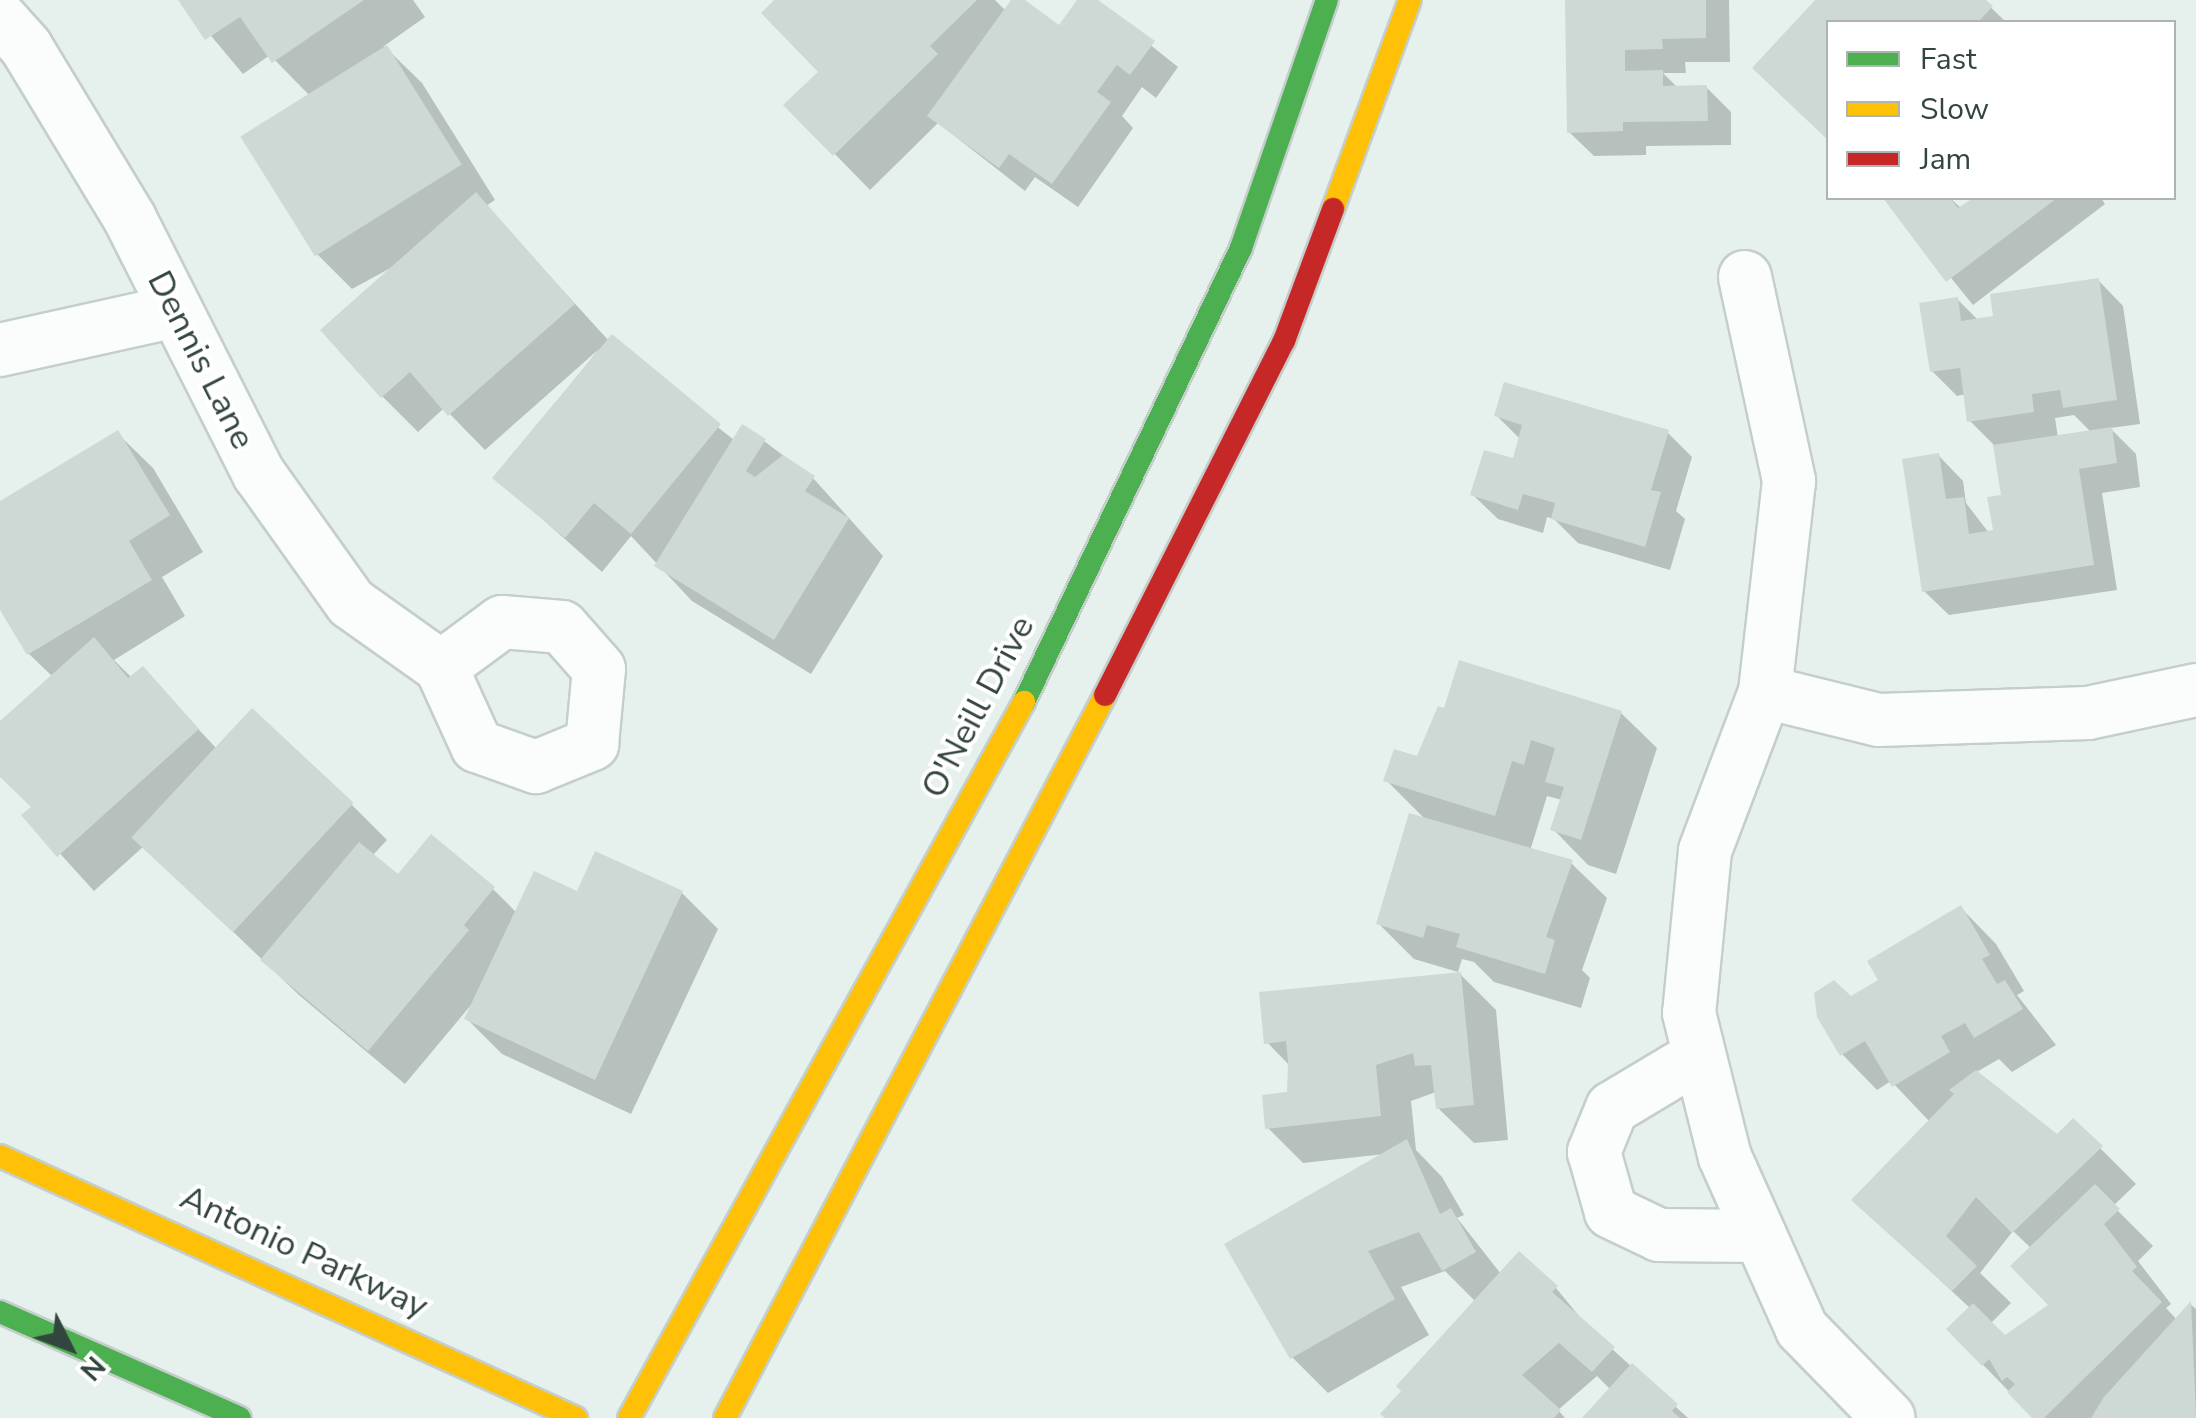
<!DOCTYPE html>
<html>
<head>
<meta charset="utf-8">
<style>
  body { margin:0 }
  #map { position:relative; width:2196px; height:1418px; overflow:hidden; background:#e6f0ed; font-family:"Nunito Sans",sans-serif }
  div>[style] { position:absolute }
  [style*='--x'] { left:calc(var(--x)*1px); top:calc(var(--y)*1px); width:calc(var(--w)*1px); rotate:calc(var(--a)*1deg) }
  .shadow>* { inset:0; background:#0003 }
  .building>* { inset:0; background:#ced8d4; transform-origin:0 0 }
  .roads { filter:drop-shadow(2px 0 #c4cecb) drop-shadow(-2px 0 #c4cecb) drop-shadow(0 2px #c4cecb) drop-shadow(0 -2px #c4cecb) }
  .street>* { height:52px; margin:-26px; padding:0 26px; transform-origin:26px; border-radius:26px; background:#fbfdfc }
  .fast>* { height:22px; margin:-11px; padding:0 11px; transform-origin:11px; border-radius:11px; background:#4caf50 }
  .slow>* { height:22px; margin:-11px; padding:0 11px; transform-origin:11px; border-radius:11px; background:#ffc107 }
  .jam>* { height:22px; margin:-11px; padding:0 11px; transform-origin:11px; border-radius:11px; background:#c62828 }
  span { translate:-50% -50%; white-space:nowrap; text-align:center; line-height:1.15; -webkit-text-stroke:8px #fff; paint-order:stroke }
  .street-label { font-size:35px; color:#33453f }
  .legend { position:absolute; left:1826px; top:20px; width:350px; height:180px; box-sizing:border-box; background:#fff; border:2px solid #adb5b2; margin:0; padding:12px 18px; list-style:none; font-size:30px; color:#33453f }
  .legend li { display:flex; align-items:center; gap:20px; height:50px }
  .legend b { width:50px; border:2px solid #adb5b2 }
  .north { position:absolute; left:20px; top:1298px; width:100px; height:100px; -webkit-text-stroke:8px #fff; paint-order:stroke; rotate:132deg; font-size:28px; font-weight:700; line-height:40px; text-align:center; color:#33453f }
  .north::after { content:''; display:block; margin:auto; width:35px; height:45px; background:#33453f; clip-path:polygon(50% 0,100% 100%,50% 72%,0 100%) }
</style>
</head>
<body>
<div id="map">
  <div class="shadow">
    <i style="clip-path:polygon(181px 0,413px 0,425px 17px,384px 46px,422px 83px,495px 200px,486px 206px,609px 341px,734px 440px,764px 441px,813px 478px,883px 556px,811px 674px,692px 601px,631px 536px,602px 572px,496px 478px,599px 349px,485px 450px,444px 408px,418px 432px,383px 397px,324px 330px,396px 265px,352px 289px,317px 254px,310px 96px,270px 55px,243px 74px)"></i>
    <i style="clip-path:polygon(777px 0,995px 0,1006px 11px,1020px 0,1060px 29px,1080px 0,1094px 0,1178px 67px,1156px 98px,1142px 87px,1122px 116px,1133px 128px,1078px 207px,1035px 177px,1025px 191px,938px 123px,870px 190px,787px 105px,822px 72px)"></i>
    <i style="clip-path:polygon(1567px 0,1729px 0,1730px 62px,1685px 62px,1686px 73px,1663px 73px,1678px 88px,1706px 87px,1731px 112px,1731px 145px,1646px 146px,1646px 155px,1594px 156px,1569px 132px)"></i>
    <i style="clip-path:polygon(1818px 0,1983px 0,2006px 22px,1828px 22px,1828px 138px,1780px 92px)"></i>
    <i style="clip-path:polygon(1886px 198px,1950px 198px,1962px 209px,1977px 198px,2101px 198px,2105px 204px,1973px 305px)"></i>
    <i style="clip-path:polygon(evenodd,2099px 281px,2123px 306px,2140px 424px,2110px 428px,2136px 454px,2140px 487px,2102px 493px,2117px 590px,1949px 615px,1924px 591px,1939px 456px,1963px 481px,1966px 503px,1989px 533px,1996px 532px,2004px 498px,1996px 447px,1970px 421px,1966px 394px,1957px 396px,1932px 371px,1958px 300px,1979px 321px,2099px 281px,2074px 415px,2091px 432px,2058px 438px,2055px 418px,2074px 415px)"></i>
    <i style="clip-path:polygon(1496px 415px,1667px 432px,1692px 457px,1676px 511px,1685px 519px,1670px 570px,1578px 543px,1554px 519px,1547px 517px,1543px 533px,1498px 519px,1473px 495px,1514px 461px,1521px 440px)"></i>
    <i style="clip-path:polygon(117px 433px,153px 468px,203px 552px,162px 577px,185px 616px,114px 660px,132px 678px,142px 669px,217px 749px,352px 805px,387px 840px,372px 856px,398px 878px,493px 889px,517px 913px,578px 894px,596px 854px,682px 893px,718px 929px,631px 1114px,502px 1054px,467px 1019px,471px 1005px,405px 1084px,299px 995px,144px 846px,94px 891px,25px 815px,34px 808px,0 774px,0 724px,53px 677px,29px 654px,0 605px,0 503px)"></i>
    <i style="clip-path:polygon(1621px 713px,1657px 748px,1616px 874px,1588px 865px,1553px 829px,1562px 800px,1547px 796px,1530px 851px,1571px 863px,1607px 898px,1582px 970px,1590px 978px,1581px 1008px,1494px 982px,1474px 962px,1462px 959px,1458px 972px,1414px 959px,1379px 924px,1426px 820px,1386px 780px,1419px 759px)"></i>
    <i style="clip-path:polygon(evenodd,1961px 908px,1996px 944px,2024px 991px,2017px 995px,2056px 1045px,2012px 1072px,1999px 1059px,1975px 1073px,2057px 1138px,2073px 1121px,2136px 1184px,2113px 1206px,2153px 1246px,2138px 1261px,2171px 1304px,2166px 1308px,2178px 1321px,2191px 1305px,2196px 1309px,2196px 1418px,2035px 1418px,1949px 1330px,1971px 1309px,1854px 1200px,1930px 1122px,1891px 1081px,1877px 1090px,1842px 1054px,1850px 999px,1882px 981px,1961px 908px,2013px 1231px,2032px 1249px,2052px 1305px,2005px 1339px,1990px 1324px,2011px 1303px,1980px 1273px,2013px 1231px)"></i>
    <i style="clip-path:polygon(1460px 974px,1496px 1010px,1508px 1140px,1474px 1143px,1438px 1108px,1436px 1092px,1411px 1101px,1416px 1150px,1442px 1177px,1464px 1215px,1457px 1218px,1501px 1274px,1556px 1288px,1588px 1327px,1688px 1418px,1585px 1418px,1611px 1390px,1597px 1376px,1558px 1410px,1565px 1418px,1388px 1418px,1476px 1302px,1445px 1271px,1401px 1287px,1429px 1335px,1328px 1393px,1292px 1357px,1385px 1154px,1303px 1163px,1268px 1128px,1289px 1094px,1290px 1066px,1267px 1042px)"></i>
  </div>
  <div class="building">
    <i style="clip-path:polygon(178px 0,364px 0,272px 63px,240px 17px,205px 40px)"></i>
    <i style="clip-path:polygon(774px 0,977px 0,930px 46px,938px 54px,833px 156px,783px 105px,818px 72px,761px 13px)"></i>
    <i style="clip-path:polygon(1011px 0,1025px 0,1059px 25px,1077px 0,1098px 0,1155px 41px,1130px 75px,1117px 65px,1097px 92px,1111px 102px,1052px 184px,1009px 154px,999px 168px,927px 116px)"></i>
    <i style="clip-path:polygon(1565px 0,1706px 0,1706px 38px,1662px 39px,1663px 49px,1625px 50px,1625px 71px,1663px 70px,1663px 86px,1707px 85px,1708px 121px,1623px 122px,1623px 131px,1567px 133px)"></i>
    <i style="clip-path:polygon(1815px 0,1986px 0,1993px 6px,1978px 22px,1828px 22px,1828px 140px,1752px 68px)"></i>
    <i style="left:387px;top:45px;width:141px;height:173px;rotate:58deg"></i>
    <i style="clip-path:polygon(476px 192px,575px 304px,448px 416px,410px 372px,381px 398px,320px 330px)"></i>
    <i style="clip-path:polygon(1883px 198px,1950px 198px,1958px 208px,1973px 198px,2057px 198px,1946px 282px)"></i>
    <i style="clip-path:polygon(2099px 278px,2117px 400px,2063px 408px,2060px 390px,2032px 394px,2034px 412px,1967px 422px,1960px 368px,1930px 372px,1919px 303px,1958px 297px,1961px 321px,1993px 316px,1990px 294px)"></i>
    <i style="clip-path:polygon(612px 334px,721px 424px,631px 534px,594px 503px,565px 538px,492px 478px)"></i>
    <i style="clip-path:polygon(1504px 382px,1669px 430px,1651px 490px,1661px 492px,1645px 547px,1551px 519px,1555px 503px,1523px 494px,1518px 510px,1470px 495px,1484px 450px,1513px 458px,1522px 425px,1494px 416px)"></i>
    <i style="clip-path:polygon(742px 424px,766px 439px,746px 471px,755px 477px,783px 455px,815px 476px,805px 491px,849px 518px,774px 640px,654px 566px)"></i>
    <i style="clip-path:polygon(2112px 427px,2117px 463px,2079px 469px,2094px 565px,1922px 592px,1902px 459px,1939px 453px,1946px 499px,1964px 497px,1969px 534px,1993px 530px,1987px 497px,2001px 495px,1993px 445px)"></i>
    <i style="clip-path:polygon(118px 430px,170px 515px,129px 541px,152px 580px,27px 655px,0 610px,0 501px)"></i>
    <i style="clip-path:polygon(94px 637px,128px 678px,143px 666px,199px 729px,57px 857px,21px 815px,31px 807px,0 777px,0 721px)"></i>
    <i style="clip-path:polygon(1459px 660px,1622px 711px,1581px 840px,1550px 830px,1564px 787px,1545px 782px,1555px 748px,1531px 740px,1524px 765px,1512px 761px,1495px 816px,1383px 781px,1394px 749px,1417px 756px,1438px 706px,1444px 708px)"></i>
    <i style="left:252px;top:708px;width:139px;height:177px;rotate:43deg"></i>
    <i style="clip-path:polygon(1409px 813px,1573px 860px,1546px 937px,1555px 940px,1545px 974px,1456px 947px,1460px 934px,1427px 925px,1423px 938px,1376px 924px)"></i>
    <i style="clip-path:polygon(431px 834px,495px 887px,464px 925px,469px 930px,368px 1051px,260px 960px,359px 842px,398px 874px)"></i>
    <i style="clip-path:polygon(595px 851px,683px 891px,595px 1080px,464px 1019px,534px 871px,577px 891px)"></i>
    <i style="clip-path:polygon(1961px 905px,1990px 955px,1982px 959px,1997px 984px,2005px 980px,2023px 1009px,1974px 1038px,1965px 1023px,1941px 1036px,1950px 1052px,1892px 1087px,1865px 1041px,1840px 1056px,1817px 1017px,1814px 993px,1834px 980px,1851px 996px,1878px 980px,1867px 961px)"></i>
    <i style="clip-path:polygon(1461px 972px,1474px 1105px,1436px 1109px,1431px 1065px,1415px 1066px,1413px 1053px,1376px 1065px,1381px 1116px,1265px 1129px,1262px 1095px,1287px 1092px,1288px 1062px,1286px 1041px,1264px 1044px,1259px 992px)"></i>
    <i style="clip-path:polygon(1976px 1070px,2057px 1134px,2073px 1118px,2103px 1146px,2012px 1233px,1976px 1197px,1946px 1236px,1977px 1266px,1952px 1291px,1851px 1200px,1954px 1094px,1949px 1090px)"></i>
    <i style="clip-path:polygon(1407px 1139px,1440px 1214px,1451px 1208px,1476px 1252px,1442px 1271px,1419px 1232px,1368px 1251px,1395px 1299px,1290px 1359px,1224px 1244px)"></i>
    <i style="clip-path:polygon(2095px 1184px,2120px 1209px,2104px 1224px,2137px 1267px,2132px 1271px,2162px 1302px,2044px 1418px,2032px 1418px,2007px 1392px,2015px 1384px,2007px 1377px,2002px 1381px,1989px 1359px,1982px 1366px,1946px 1329px,1973px 1303px,2005px 1335px,2048px 1305px,2010px 1266px)"></i>
    <i style="clip-path:polygon(1519px 1251px,1558px 1286px,1552px 1292px,1615px 1347px,1592px 1372px,1559px 1343px,1522px 1375px,1561px 1410px,1554px 1418px,1385px 1418px,1380px 1414px,1401px 1391px,1396px 1386px)"></i>
    <i style="clip-path:polygon(2191px 1301px,2196px 1418px,2091px 1418px,2104px 1397px)"></i>
    <i style="clip-path:polygon(1632px 1363px,1678px 1404px,1672px 1411px,1680px 1418px,1582px 1418px)"></i>
  </div>
  <div class="roads">
    <div class="street">
      <i style="--x:0;--y:18;--w:39;--a:48"></i>
      <i style="--x:26;--y:47;--w:201;--a:58.8"></i>
      <i style="--x:130;--y:219;--w:286;--a:63.2"></i>
      <i style="--x:259;--y:474;--w:158;--a:54.5"></i>
      <i style="--x:351;--y:603;--w:110;--a:35.4"></i>
      <i style="--x:441;--y:667;--w:87;--a:65.5"></i>
      <i style="--x:477;--y:746;--w:63;--a:19.6"></i>
      <i style="--x:536;--y:767;--w:61;--a:-22.3"></i>
      <i style="--x:592;--y:744;--w:75;--a:-84.7"></i>
      <i style="--x:599;--y:669;--w:56;--a:-131.4"></i>
      <i style="--x:562;--y:627;--w:60;--a:-175.2"></i>
      <i style="--x:502;--y:622;--w:76;--a:143.6"></i>
      <i style="--x:1745;--y:277;--w:209;--a:77.8"></i>
      <i style="--x:1789;--y:481;--w:212;--a:96.5"></i>
      <i style="--x:1765;--y:692;--w:170;--a:110.7"></i>
      <i style="--x:1705;--y:851;--w:163;--a:95.6"></i>
      <i style="--x:1689;--y:1013;--w:148;--a:76"></i>
      <i style="--x:1725;--y:1157;--w:188;--a:65.9"></i>
      <i style="--x:1802;--y:1329;--w:124;--a:45.7"></i>
      <i style="--x:0;--y:350;--w:180;--a:-12.5"></i>
      <i style="--x:1765;--y:692;--w:117;--a:13.8"></i>
      <i style="--x:1879;--y:720;--w:209;--a:-1.9"></i>
      <i style="--x:2088;--y:713;--w:110;--a:-12"></i>
      <i style="--x:1699;--y:1056;--w:101;--a:149.1"></i>
      <i style="--x:1612;--y:1108;--w:48;--a:112.2"></i>
      <i style="--x:1594;--y:1152;--w:62;--a:74.2"></i>
      <i style="--x:1611;--y:1212;--w:53;--a:25.6"></i>
      <i style="--x:1659;--y:1235;--w:101;--a:0.6"></i>
    </div>
    <div class="fast">
      <i style="--x:1024;--y:702;--w:503;--a:-64.45"></i>
      <i style="--x:1241;--y:248;--w:262;--a:-70.9"></i>
      <i style="--x:0;--y:1312;--w:262;--a:23.8"></i>
    </div>
    <div class="slow">
      <i style="--x:1333;--y:209;--w:223;--a:-69.8"></i>
      <i style="--x:0;--y:1156;--w:633;--a:24.46"></i>
      <i style="--x:629;--y:1418;--w:818;--a:-61.12"></i>
      <i style="--x:725;--y:1418;--w:817;--a:-62.27"></i>
    </div>
    <div class="jam">
      <i style="--x:1105;--y:695;--w:397;--a:-63.2"></i>
      <i style="--x:1284;--y:341;--w:141;--a:-69.6"></i>
    </div>
  </div>
  <div class="street-label">
    <span style="left:201px;top:360px;rotate:63deg">Dennis Lane</span>
    <span style="left:978px;top:707px;rotate:-62deg">O'Neill Drive</span>
    <span style="left:304px;top:1252px;rotate:25deg">Antonio Parkway</span>
  </div>
  <ul class="legend">
  <li><b style="height:12px;background:#4caf50"></b>Fast</li>
  <li><b style="height:12px;background:#ffc107"></b>Slow</li>
  <li><b style="height:12px;background:#c62828"></b>Jam</li>
  </ul>
  <div class="north">N</div>
</div>
</body>
</html>
